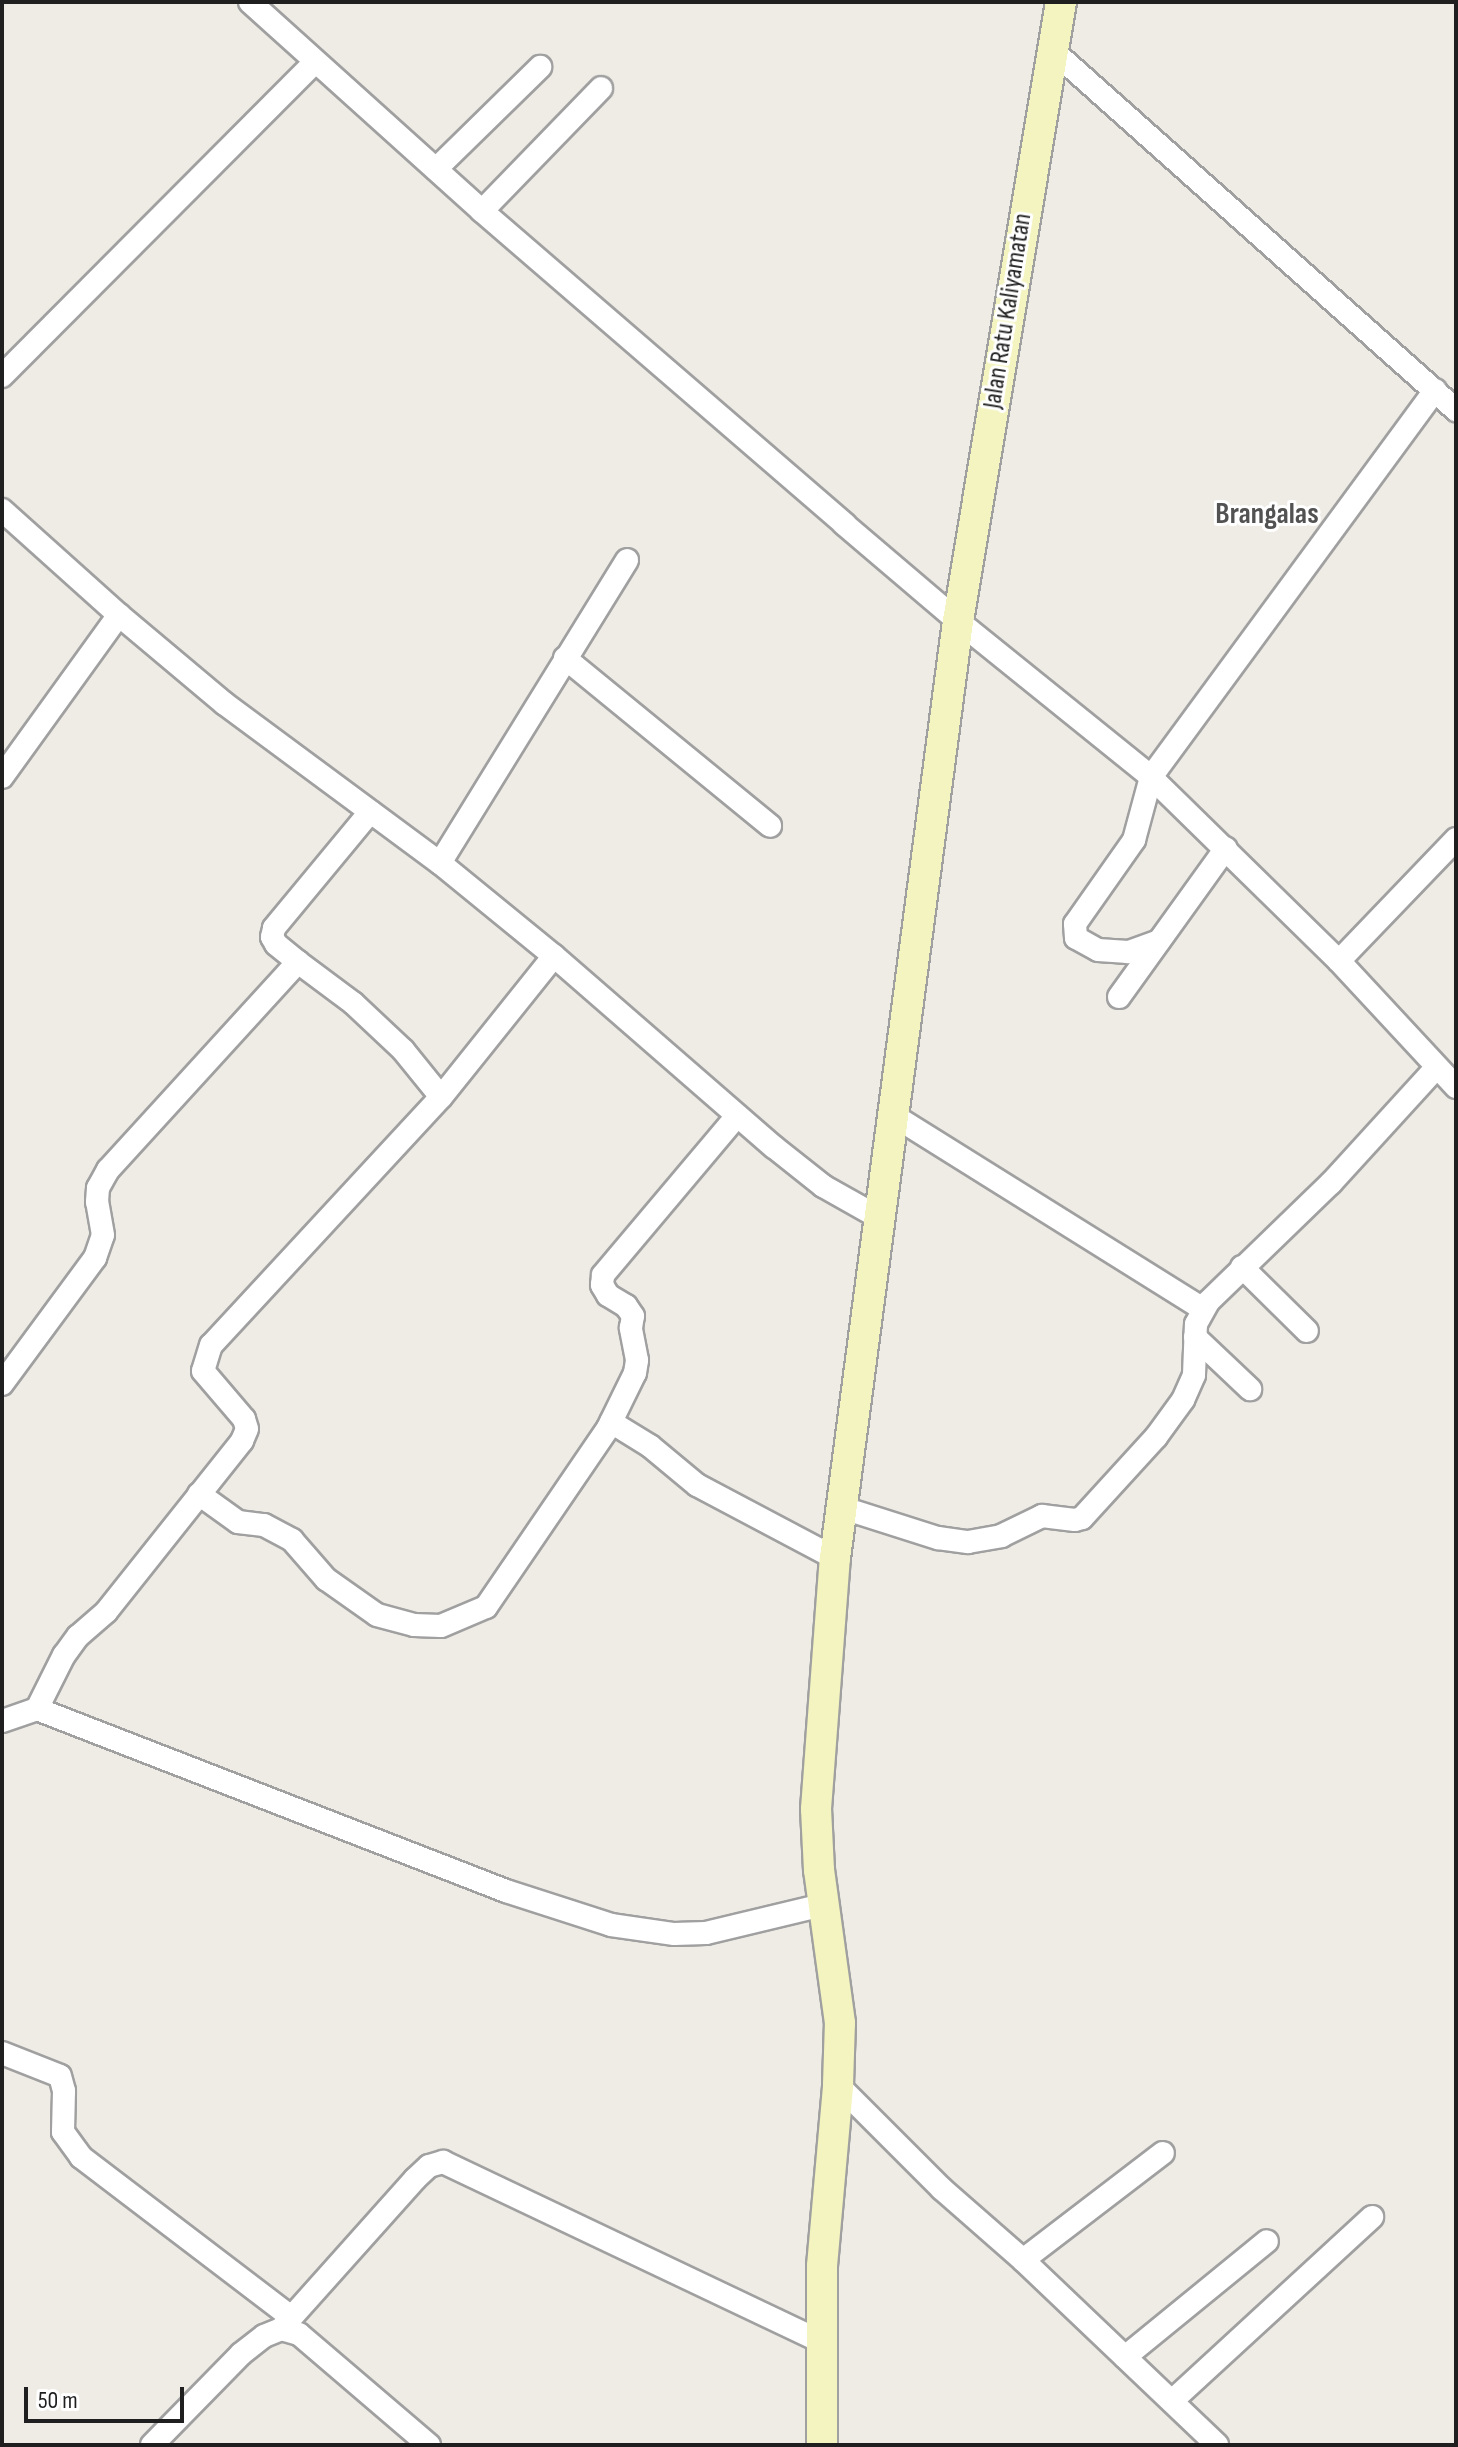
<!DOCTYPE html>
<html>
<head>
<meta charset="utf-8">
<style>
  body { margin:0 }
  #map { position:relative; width:1458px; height:2447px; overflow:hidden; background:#efece6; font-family:"Sofia Sans Condensed",sans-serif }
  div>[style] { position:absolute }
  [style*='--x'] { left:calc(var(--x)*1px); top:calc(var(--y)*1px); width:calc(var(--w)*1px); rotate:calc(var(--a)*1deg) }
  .roads { filter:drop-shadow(2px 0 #a0a0a0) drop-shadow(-2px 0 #a0a0a0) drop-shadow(0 2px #a0a0a0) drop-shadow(0 -2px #a0a0a0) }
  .street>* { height:22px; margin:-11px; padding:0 11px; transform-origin:11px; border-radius:11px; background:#fff }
  .secondary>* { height:30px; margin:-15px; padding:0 15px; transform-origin:15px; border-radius:15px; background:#f4f4c0 }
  span { translate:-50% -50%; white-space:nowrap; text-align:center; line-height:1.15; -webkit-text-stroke:6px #fff; paint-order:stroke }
  .street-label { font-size:26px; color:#1f1f1f }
  .quarter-label { font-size:30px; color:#525252; font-weight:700 }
  .frame { position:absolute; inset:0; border:4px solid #1f1f1f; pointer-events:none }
  .scale { position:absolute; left:24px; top:2387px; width:160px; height:36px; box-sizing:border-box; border:4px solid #1f1f1f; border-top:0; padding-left:10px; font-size:24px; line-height:28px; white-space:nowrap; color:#1f1f1f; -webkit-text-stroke:6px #fff; paint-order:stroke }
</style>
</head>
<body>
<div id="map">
  <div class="roads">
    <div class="street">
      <i style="--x:250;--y:2;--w:312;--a:42"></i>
      <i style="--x:482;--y:211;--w:479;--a:40.8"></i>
      <i style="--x:844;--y:524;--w:150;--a:40.4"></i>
      <i style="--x:958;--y:621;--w:248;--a:38.9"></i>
      <i style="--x:1151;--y:777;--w:263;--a:44.4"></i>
      <i style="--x:1339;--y:961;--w:172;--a:47.1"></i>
      <i style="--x:1051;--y:49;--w:543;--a:41.71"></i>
      <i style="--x:436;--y:169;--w:146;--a:-44.4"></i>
      <i style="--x:482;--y:211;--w:171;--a:-45.9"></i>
      <i style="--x:2;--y:376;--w:443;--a:-45.1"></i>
      <i style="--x:2;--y:510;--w:157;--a:41.9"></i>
      <i style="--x:119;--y:615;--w:138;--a:40"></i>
      <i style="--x:225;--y:704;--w:267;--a:36.5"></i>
      <i style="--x:440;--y:863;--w:147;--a:39.2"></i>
      <i style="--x:554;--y:956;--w:181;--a:128.7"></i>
      <i style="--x:441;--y:1097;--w:338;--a:132.8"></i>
      <i style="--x:211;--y:1345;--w:27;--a:107"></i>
      <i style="--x:203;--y:1371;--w:63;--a:49.5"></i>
      <i style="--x:244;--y:1419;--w:10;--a:73"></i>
      <i style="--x:247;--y:1429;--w:13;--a:113"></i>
      <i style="--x:242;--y:1441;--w:218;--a:128.5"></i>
      <i style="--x:106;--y:1612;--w:37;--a:139"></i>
      <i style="--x:78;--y:1636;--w:24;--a:126"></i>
      <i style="--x:64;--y:1655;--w:60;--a:116.6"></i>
      <i style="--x:37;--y:1709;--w:37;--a:161"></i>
      <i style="--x:565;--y:658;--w:265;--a:39.3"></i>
      <i style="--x:2;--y:777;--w:200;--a:-54.2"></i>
      <i style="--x:440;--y:863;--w:356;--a:-58.3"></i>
      <i style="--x:1159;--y:941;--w:33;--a:160"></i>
      <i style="--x:1128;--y:952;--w:30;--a:-176"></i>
      <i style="--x:1098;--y:950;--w:25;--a:-151"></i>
      <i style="--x:1076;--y:938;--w:14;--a:-94"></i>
      <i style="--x:1075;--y:924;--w:103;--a:-54.9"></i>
      <i style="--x:1134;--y:840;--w:65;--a:-74.9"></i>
      <i style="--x:1151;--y:777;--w:480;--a:-53.7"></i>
      <i style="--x:554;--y:956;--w:291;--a:41"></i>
      <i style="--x:774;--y:1147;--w:63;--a:38.5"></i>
      <i style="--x:823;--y:1186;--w:65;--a:29.3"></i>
      <i style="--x:1339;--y:961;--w:169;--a:-46.2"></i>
      <i style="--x:298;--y:962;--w:28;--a:-141"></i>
      <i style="--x:276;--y:944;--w:8;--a:-120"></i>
      <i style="--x:272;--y:937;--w:9;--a:-77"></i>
      <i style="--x:274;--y:928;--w:151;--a:-50.4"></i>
      <i style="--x:1119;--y:997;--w:183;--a:-54.3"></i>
      <i style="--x:891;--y:1114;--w:368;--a:32"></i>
      <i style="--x:1242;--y:1267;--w:91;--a:44.6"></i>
      <i style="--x:1195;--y:1337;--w:76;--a:43.4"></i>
      <i style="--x:2;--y:1384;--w:157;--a:-53.6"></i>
      <i style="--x:95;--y:1258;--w:24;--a:-71"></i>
      <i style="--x:103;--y:1235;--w:34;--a:-100"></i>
      <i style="--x:97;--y:1202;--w:14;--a:-86"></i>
      <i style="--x:98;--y:1188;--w:21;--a:-61"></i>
      <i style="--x:108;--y:1170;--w:282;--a:-47.6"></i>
      <i style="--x:298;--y:962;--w:69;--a:36.7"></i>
      <i style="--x:353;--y:1003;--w:69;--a:43.2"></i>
      <i style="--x:403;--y:1050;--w:60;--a:51"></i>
      <i style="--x:611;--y:1422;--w:46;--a:31.6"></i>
      <i style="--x:650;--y:1446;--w:61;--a:39.7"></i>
      <i style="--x:697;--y:1485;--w:156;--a:27.9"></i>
      <i style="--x:199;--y:1494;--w:48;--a:35.7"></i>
      <i style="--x:238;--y:1522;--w:26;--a:7"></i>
      <i style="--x:264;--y:1525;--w:32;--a:28"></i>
      <i style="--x:292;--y:1540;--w:52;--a:48.9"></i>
      <i style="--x:326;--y:1579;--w:62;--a:35.2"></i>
      <i style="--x:377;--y:1615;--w:38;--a:15"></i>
      <i style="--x:414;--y:1625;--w:27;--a:2"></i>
      <i style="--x:441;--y:1626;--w:49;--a:-22.9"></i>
      <i style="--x:486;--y:1607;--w:217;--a:-55.7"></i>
      <i style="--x:608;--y:1428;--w:61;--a:-63.9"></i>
      <i style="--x:635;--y:1373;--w:13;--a:-81"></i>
      <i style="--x:637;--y:1360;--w:33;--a:-101"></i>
      <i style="--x:631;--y:1328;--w:12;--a:-81"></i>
      <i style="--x:633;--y:1316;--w:12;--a:-125"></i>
      <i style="--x:626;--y:1306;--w:21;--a:-149"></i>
      <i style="--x:608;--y:1295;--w:12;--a:-121"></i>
      <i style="--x:602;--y:1285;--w:10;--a:-84"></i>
      <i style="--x:603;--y:1275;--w:208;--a:-49.9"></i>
      <i style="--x:840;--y:1507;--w:103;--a:17.6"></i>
      <i style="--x:938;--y:1538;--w:30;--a:8"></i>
      <i style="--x:968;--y:1542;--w:34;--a:-10"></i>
      <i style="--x:1001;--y:1536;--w:46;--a:-26"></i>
      <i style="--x:1042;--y:1516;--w:33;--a:7"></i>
      <i style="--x:1075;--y:1520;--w:7;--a:-16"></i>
      <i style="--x:1082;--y:1518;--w:110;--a:-47.6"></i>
      <i style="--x:1156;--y:1437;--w:46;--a:-53.9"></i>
      <i style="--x:1183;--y:1400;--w:27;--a:-66"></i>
      <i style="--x:1194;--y:1375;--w:51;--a:-87.8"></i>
      <i style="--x:1196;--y:1324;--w:25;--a:-61"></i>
      <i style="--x:1208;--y:1302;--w:171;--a:-44.1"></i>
      <i style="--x:1331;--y:1183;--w:156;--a:-47.6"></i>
      <i style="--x:37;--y:1709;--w:503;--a:21.21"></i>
      <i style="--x:506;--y:1891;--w:110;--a:17.9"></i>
      <i style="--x:611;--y:1925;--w:64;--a:8.1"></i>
      <i style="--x:674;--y:1934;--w:32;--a:-2"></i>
      <i style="--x:706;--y:1933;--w:120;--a:-13.5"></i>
      <i style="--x:2;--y:2053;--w:62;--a:21.6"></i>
      <i style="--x:60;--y:2076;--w:16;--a:75"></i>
      <i style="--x:64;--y:2091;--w:41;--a:91.4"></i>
      <i style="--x:63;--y:2132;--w:31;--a:54"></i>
      <i style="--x:81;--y:2157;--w:264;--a:37.3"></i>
      <i style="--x:838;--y:2085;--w:147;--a:45"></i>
      <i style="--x:942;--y:2189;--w:108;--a:41.2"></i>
      <i style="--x:1023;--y:2260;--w:268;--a:43.6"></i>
      <i style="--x:1023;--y:2260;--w:176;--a:-37.4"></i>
      <i style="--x:281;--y:2329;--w:201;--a:-48.2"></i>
      <i style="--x:415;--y:2179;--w:19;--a:-43"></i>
      <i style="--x:429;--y:2166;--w:15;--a:-16"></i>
      <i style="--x:443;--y:2162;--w:417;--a:25.4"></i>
      <i style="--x:1125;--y:2357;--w:183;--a:-39.2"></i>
      <i style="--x:1172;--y:2401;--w:272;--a:-42.6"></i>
      <i style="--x:152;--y:2445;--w:127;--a:-45.6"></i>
      <i style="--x:241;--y:2354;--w:29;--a:-38"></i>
      <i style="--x:264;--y:2336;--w:18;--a:-22"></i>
      <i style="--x:281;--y:2329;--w:19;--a:16"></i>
      <i style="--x:299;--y:2334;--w:171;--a:40.5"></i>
    </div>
    <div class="secondary">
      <i style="--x:822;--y:2445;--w:179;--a:-90"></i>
      <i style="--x:822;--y:2266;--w:182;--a:-84.9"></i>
      <i style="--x:838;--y:2085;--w:62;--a:-88.2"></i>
      <i style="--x:840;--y:2023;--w:154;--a:-97.8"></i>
      <i style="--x:819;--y:1870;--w:61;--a:-92.8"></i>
      <i style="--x:816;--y:1809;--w:252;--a:-85.7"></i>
      <i style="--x:835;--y:1558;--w:945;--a:-82.52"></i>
      <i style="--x:958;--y:621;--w:628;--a:-80.55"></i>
    </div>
  </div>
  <div class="street-label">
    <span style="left:1008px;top:311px;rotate:-81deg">Jalan Ratu Kaliyamatan</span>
  </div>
  <div class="quarter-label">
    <span style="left:1267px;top:514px">Brangalas</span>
  </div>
  <div class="frame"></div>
  <div class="scale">50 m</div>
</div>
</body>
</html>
